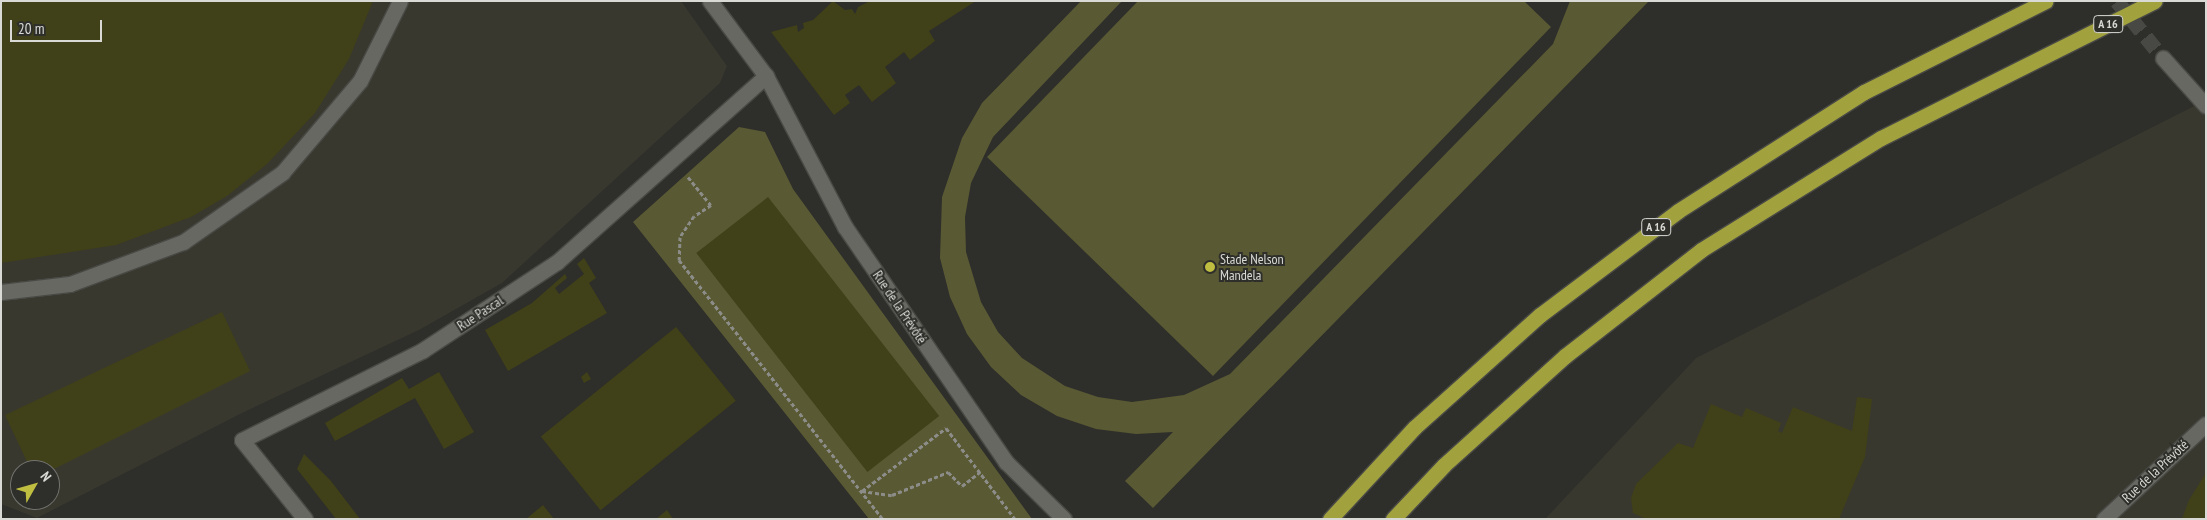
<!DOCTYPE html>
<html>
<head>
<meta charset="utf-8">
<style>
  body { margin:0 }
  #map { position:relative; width:2207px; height:520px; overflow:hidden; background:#2e2e2a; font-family:"PT Sans Narrow",sans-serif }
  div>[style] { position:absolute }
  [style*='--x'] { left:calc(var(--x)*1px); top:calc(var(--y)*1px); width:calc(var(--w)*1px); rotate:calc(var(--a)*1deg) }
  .built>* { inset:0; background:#38382e }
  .green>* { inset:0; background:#595934 }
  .building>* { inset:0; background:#404019; transform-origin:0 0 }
  .street-tunnel>* { height:15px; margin-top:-7.5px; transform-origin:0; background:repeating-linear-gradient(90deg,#484844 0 15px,transparent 0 23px) }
  .path>* { height:3px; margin-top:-1.5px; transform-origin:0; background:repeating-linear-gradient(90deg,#8c8c89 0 4px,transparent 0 6.5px) }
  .roads { filter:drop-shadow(1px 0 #494945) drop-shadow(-1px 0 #494945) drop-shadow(0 1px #494945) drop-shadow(0 -1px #494945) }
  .lane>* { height:15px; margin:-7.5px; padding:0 7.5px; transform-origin:7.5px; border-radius:7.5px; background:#676862 }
  .street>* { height:15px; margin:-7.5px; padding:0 7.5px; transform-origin:7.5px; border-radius:7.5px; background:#676862 }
  .highway>* { height:15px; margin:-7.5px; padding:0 7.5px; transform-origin:7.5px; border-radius:7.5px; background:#a1a13e }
  .dots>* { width:14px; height:14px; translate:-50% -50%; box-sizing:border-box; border:2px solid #2e2e2a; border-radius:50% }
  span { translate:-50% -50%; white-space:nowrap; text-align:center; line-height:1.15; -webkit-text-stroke:4px #2e2e2a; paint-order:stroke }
  .shield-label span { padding:1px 4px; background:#2e2e2a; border:1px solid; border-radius:4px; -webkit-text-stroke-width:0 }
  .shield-label { font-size:12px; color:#d9d9d6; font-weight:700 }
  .poi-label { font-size:14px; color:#d9d9d6 }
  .left { translate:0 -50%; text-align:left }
  .street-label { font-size:14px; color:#d9d9d6 }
  .frame { position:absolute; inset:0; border:2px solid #d9d9d6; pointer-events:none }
  .north { position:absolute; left:10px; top:460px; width:50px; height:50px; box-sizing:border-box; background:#2e2e2a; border:1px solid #72726f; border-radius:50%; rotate:52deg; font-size:14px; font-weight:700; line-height:20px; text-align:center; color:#d9d9d6 }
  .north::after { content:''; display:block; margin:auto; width:18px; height:22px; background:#bfbe41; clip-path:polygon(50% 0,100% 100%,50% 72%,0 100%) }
  .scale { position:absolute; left:10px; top:20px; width:92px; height:22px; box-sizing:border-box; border:2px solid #d9d9d6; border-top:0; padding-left:6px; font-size:15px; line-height:18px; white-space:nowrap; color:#d9d9d6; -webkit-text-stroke:4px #2e2e2a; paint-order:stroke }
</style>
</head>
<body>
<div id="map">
  <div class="built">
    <i style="clip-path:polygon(evenodd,1px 1px,681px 1px,727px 66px,720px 83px,502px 283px,419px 330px,244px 412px,37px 518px,1px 504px,1px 1px,20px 470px,50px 470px,50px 500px,20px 500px,20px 470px)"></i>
    <i style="clip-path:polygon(2206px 100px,2206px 519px,1545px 519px,1696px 358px)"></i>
  </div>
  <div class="green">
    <i style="clip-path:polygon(1081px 1px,1122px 1px,993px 137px,971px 183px,965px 217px,966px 252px,981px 302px,998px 332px,1022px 358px,1065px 386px,1098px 397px,1132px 402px,1184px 395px,1230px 374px,1553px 44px,1570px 1px,1649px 1px,1153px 508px,1125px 481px,1173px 432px,1136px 434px,1096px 429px,1057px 416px,1021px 395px,991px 367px,967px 334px,950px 297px,940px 258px,942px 197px,962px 138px,982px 103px)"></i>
    <i style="clip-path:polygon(1138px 1px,1524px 1px,1551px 27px,1213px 376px,987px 157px)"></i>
    <i style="clip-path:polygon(739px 127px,765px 132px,793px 189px,1032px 519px,869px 519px,633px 222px)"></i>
  </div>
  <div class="building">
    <i style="clip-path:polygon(1px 1px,373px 1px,349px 59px,315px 113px,267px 164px,227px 196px,191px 217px,116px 245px,1px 263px)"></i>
    <i style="clip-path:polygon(833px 1px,845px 10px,852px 9px,855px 14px,858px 7px,870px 1px,976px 1px,929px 31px,935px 41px,910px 60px,904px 52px,885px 67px,896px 83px,872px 102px,859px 85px,845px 95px,850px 103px,834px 115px,771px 32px,797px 25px,798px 32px,804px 28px,803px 23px,813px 20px)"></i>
    <i style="left:768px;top:197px;width:278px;height:91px;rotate:52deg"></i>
    <i style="clip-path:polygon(584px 258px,596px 278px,589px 283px,607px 313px,508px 371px,485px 330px,532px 303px,565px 274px,567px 278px,555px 288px,559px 294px,584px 274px,577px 264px)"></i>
    <i style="clip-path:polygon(222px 312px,250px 371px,50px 471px,31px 470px,5px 415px)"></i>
    <i style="left:676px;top:327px;width:95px;height:174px;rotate:51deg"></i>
    <i style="clip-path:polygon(439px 372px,474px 432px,444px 449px,415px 398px,335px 441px,325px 423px,402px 378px,409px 389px)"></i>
    <i style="clip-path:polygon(587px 372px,591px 379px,584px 383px,581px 377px)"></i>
    <i style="clip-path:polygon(1857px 397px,1872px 399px,1865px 457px,1839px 519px,1646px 519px,1633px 513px,1631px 498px,1636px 484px,1678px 443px,1693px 448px,1711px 404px,1742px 417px,1746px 408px,1781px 423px,1778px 431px,1782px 433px,1793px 407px,1852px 431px)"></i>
    <i style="clip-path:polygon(304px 454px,331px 481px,360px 519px,336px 519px,297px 469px)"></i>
    <i style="clip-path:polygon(2206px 473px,2206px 519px,2182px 519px,2189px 500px)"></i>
    <i style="clip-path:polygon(543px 505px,554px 519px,526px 519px)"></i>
    <i style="clip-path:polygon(667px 510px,673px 519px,656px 519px)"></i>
  </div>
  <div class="street-tunnel">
    <i style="--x:2117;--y:1;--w:73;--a:51.1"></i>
  </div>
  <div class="path">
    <i style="--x:688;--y:177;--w:36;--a:51"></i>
    <i style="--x:711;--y:205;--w:20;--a:147"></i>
    <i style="--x:694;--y:216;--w:25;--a:124"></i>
    <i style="--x:680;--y:237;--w:23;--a:92"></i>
    <i style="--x:679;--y:260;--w:330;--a:51.8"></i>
    <i style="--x:862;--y:491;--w:105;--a:-36.9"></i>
    <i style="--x:946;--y:428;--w:114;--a:52.8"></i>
    <i style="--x:862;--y:491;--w:30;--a:8"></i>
    <i style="--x:892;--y:495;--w:61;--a:-22.3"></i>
    <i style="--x:948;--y:472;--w:20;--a:45"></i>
    <i style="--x:962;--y:486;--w:23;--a:-38"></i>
  </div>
  <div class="roads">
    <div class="lane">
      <i style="--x:1;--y:292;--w:69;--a:-6.6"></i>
      <i style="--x:70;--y:284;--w:121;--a:-20.4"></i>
      <i style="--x:183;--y:242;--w:121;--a:-34.9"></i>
      <i style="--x:282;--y:173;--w:121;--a:-49.7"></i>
      <i style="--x:360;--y:81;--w:89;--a:-63.4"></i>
    </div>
    <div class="street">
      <i style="--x:710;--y:1;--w:94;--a:53.3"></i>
      <i style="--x:766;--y:76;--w:170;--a:62.4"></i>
      <i style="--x:845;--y:227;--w:285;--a:55.6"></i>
      <i style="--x:1006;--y:462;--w:81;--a:44.5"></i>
      <i style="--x:2163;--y:58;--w:64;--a:48.1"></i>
      <i style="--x:305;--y:519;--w:101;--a:-128.6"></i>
      <i style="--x:242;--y:440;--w:202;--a:-26.4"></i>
      <i style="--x:423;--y:350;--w:160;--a:-33.3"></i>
      <i style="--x:557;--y:262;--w:280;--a:-41.7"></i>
      <i style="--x:2104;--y:519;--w:139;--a:-43"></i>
    </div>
    <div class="highway">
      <i style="--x:1330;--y:519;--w:125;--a:-47.3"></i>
      <i style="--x:1415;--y:427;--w:168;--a:-41.9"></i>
      <i style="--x:1540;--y:315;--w:173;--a:-37"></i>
      <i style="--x:1678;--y:211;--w:221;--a:-32.6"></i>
      <i style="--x:1864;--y:92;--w:203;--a:-26.6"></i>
      <i style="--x:1393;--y:519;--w:74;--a:-46.6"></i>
      <i style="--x:1444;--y:465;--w:163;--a:-42"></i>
      <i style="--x:1565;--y:356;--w:172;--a:-37.9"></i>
      <i style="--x:1701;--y:250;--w:212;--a:-31.9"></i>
      <i style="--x:1881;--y:138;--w:306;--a:-26.6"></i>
    </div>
  </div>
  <div class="dots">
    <i style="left:1210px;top:267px;background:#bfbe41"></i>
  </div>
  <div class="shield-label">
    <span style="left:2108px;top:24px">A 16</span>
    <span style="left:1656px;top:227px">A 16</span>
  </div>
  <div class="poi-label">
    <span class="left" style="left:1220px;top:267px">Stade Nelson<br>Mandela</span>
  </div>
  <div class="street-label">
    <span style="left:900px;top:307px;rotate:56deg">Rue de la Prévôté</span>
    <span style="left:480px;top:313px;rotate:-33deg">Rue Pascal</span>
    <span style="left:2155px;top:471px;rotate:-43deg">Rue de la Prévôté</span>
  </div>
  <div class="frame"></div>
  <div class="north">N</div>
  <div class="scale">20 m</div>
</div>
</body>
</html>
